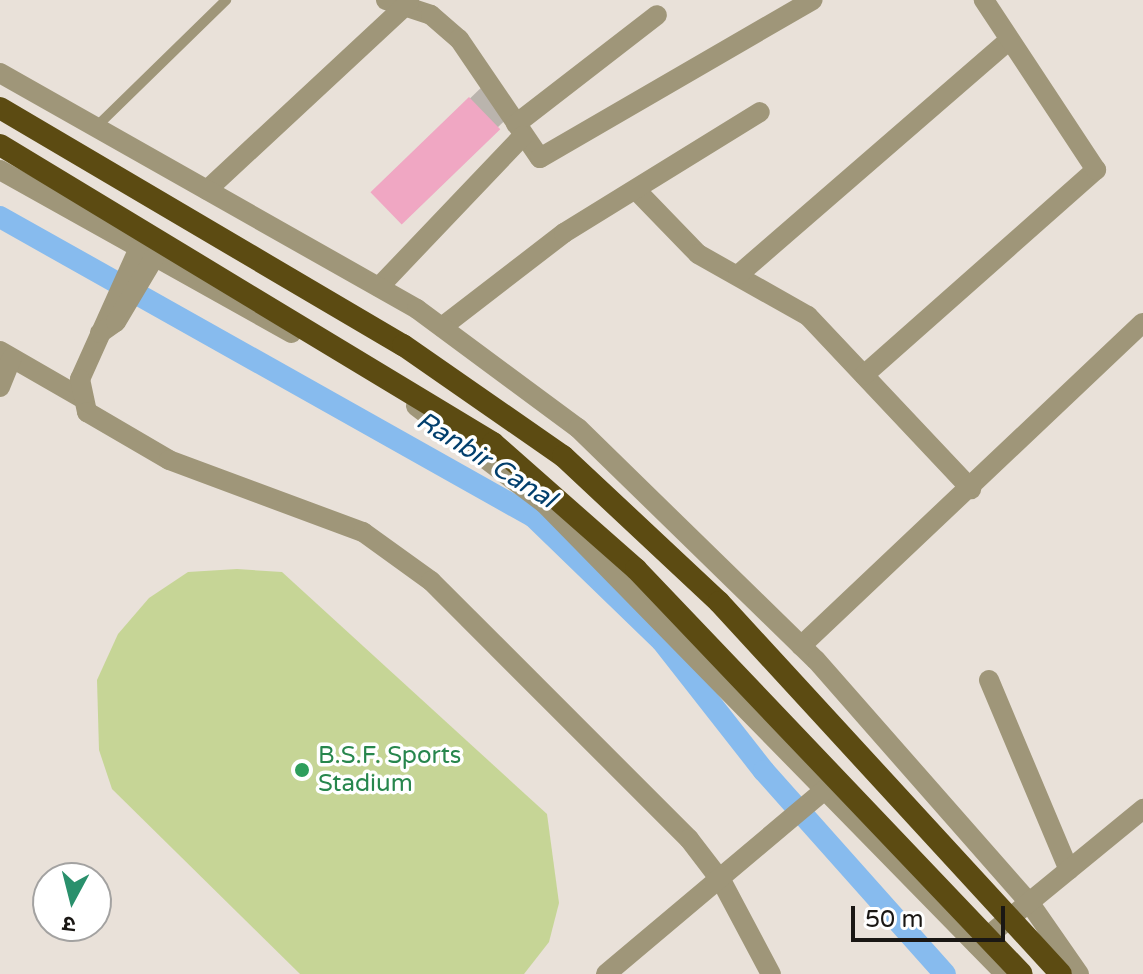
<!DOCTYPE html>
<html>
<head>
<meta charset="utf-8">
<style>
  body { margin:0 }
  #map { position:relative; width:1143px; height:974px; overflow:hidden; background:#e9e1d9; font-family:"Varela Round","Noto Sans Devanagari",sans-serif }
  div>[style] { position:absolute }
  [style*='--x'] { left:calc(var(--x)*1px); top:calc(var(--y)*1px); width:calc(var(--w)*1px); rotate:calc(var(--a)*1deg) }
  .green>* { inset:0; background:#c6d596 }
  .shadow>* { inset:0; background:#0003; transform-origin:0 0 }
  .canal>* { height:22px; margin:-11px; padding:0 11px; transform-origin:11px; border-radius:11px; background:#87bbee }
  .building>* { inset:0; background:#f0a7c3; transform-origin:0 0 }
  .service>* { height:10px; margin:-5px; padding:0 5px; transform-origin:5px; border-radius:5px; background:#9f9679 }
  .minor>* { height:20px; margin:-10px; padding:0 10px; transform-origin:10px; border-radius:10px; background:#9f9679 }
  .tertiary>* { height:20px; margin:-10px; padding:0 10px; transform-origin:10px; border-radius:10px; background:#9f9679 }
  .trunk-bridge>* { height:22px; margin:-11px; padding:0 11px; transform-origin:11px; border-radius:11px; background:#5c4b12 }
  .dots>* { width:22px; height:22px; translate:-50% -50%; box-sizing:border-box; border:4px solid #fff; border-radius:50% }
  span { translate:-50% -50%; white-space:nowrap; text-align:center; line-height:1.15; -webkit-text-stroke:7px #fff; paint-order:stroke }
  .leisure-label { font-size:24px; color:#27864d }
  .left { translate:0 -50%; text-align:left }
  .water-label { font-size:26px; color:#023f6d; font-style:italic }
  .north { position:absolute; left:32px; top:862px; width:80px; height:80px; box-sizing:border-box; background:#fff; border:2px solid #a3a2a1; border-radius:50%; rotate:187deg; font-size:22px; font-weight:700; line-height:32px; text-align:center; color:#1a1714 }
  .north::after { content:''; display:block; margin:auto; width:28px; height:36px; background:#2a906c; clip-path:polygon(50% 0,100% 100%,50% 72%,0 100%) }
  .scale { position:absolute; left:851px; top:906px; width:154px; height:36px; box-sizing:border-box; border:4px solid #1a1714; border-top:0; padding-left:10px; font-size:24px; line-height:28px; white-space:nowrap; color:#1a1714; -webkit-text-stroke:6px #fff; paint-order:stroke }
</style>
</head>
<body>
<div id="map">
  <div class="green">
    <i style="clip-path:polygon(237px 569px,282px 572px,547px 814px,559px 903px,549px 942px,524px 974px,300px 974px,112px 789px,99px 750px,97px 680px,118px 634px,149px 598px,188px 572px)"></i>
  </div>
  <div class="shadow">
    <i style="left:487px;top:82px;width:40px;height:158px;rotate:46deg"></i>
  </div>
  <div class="canal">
    <i style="--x:0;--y:217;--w:612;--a:29.33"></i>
    <i style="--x:534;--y:517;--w:178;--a:44.1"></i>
    <i style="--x:662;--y:641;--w:165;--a:51.9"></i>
    <i style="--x:764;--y:771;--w:272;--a:48.3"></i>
  </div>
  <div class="building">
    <i style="left:469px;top:97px;width:45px;height:137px;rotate:46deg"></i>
  </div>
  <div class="service">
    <i style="--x:96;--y:127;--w:182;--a:-44.3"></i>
  </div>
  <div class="minor">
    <i style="--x:386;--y:0;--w:47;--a:18.4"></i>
    <i style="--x:431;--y:15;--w:37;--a:41"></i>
    <i style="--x:459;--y:39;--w:144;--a:55.8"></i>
    <i style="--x:540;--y:158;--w:315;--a:-30.1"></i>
    <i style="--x:516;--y:124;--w:178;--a:-37.7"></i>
    <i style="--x:207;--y:190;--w:276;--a:-42.9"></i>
    <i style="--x:636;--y:190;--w:89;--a:45.9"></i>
    <i style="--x:698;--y:254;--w:126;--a:29.4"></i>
    <i style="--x:808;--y:316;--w:238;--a:46.7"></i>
    <i style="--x:738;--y:275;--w:356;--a:-40.9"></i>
    <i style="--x:379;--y:287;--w:209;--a:-46.4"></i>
    <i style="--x:442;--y:327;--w:154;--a:-37.6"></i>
    <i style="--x:564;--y:233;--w:230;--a:-31.7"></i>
    <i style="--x:0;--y:351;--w:92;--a:29.9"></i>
    <i style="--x:864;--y:375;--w:310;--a:-41.5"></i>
    <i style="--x:1096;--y:170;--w:204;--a:-123.4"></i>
    <i style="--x:0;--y:387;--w:31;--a:-68"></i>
    <i style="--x:801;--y:646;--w:470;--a:-43.4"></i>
    <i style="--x:989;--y:680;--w:206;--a:67.2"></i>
  </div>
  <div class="tertiary">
    <i style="--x:0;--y:73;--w:479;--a:29.5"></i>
    <i style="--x:417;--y:309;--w:200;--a:36.5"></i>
    <i style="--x:578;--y:428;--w:332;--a:44.3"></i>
    <i style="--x:816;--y:660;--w:326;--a:48.7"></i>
    <i style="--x:1031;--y:905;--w:84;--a:55.2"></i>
    <i style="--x:0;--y:170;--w:334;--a:29.2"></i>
    <i style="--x:139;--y:248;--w:144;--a:114.2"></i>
    <i style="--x:80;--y:379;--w:34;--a:78"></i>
    <i style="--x:87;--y:412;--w:95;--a:30.3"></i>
    <i style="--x:169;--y:460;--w:207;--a:20.4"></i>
    <i style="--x:363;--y:532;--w:84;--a:35.8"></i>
    <i style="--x:431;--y:581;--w:365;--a:45"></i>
    <i style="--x:689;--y:839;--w:54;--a:52.5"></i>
    <i style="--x:722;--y:882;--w:104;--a:62"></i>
    <i style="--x:100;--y:333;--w:19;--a:-35"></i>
    <i style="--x:116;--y:322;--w:74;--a:-59.3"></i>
    <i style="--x:416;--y:406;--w:161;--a:37.2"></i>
    <i style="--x:544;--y:503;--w:659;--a:45.61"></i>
    <i style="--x:977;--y:945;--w:215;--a:-39.3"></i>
    <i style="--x:606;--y:974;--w:289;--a:-40.1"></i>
  </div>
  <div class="trunk-bridge">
    <i style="--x:0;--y:108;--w:468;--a:30.5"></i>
    <i style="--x:403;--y:345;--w:195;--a:34.8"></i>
    <i style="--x:563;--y:456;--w:214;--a:43.1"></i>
    <i style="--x:719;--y:602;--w:505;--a:47.41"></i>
    <i style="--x:0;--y:145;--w:576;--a:31.15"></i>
    <i style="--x:493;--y:443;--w:191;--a:41.4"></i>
    <i style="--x:636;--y:569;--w:559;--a:46.38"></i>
  </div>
  <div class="dots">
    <i style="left:302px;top:770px;background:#2e9e5b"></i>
  </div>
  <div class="leisure-label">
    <span class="left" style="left:318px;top:770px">B.S.F. Sports<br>Stadium</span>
  </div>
  <div class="water-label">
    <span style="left:486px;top:460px;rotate:32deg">Ranbir Canal</span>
  </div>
  <div class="north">उ</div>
  <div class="scale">50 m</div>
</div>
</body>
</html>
